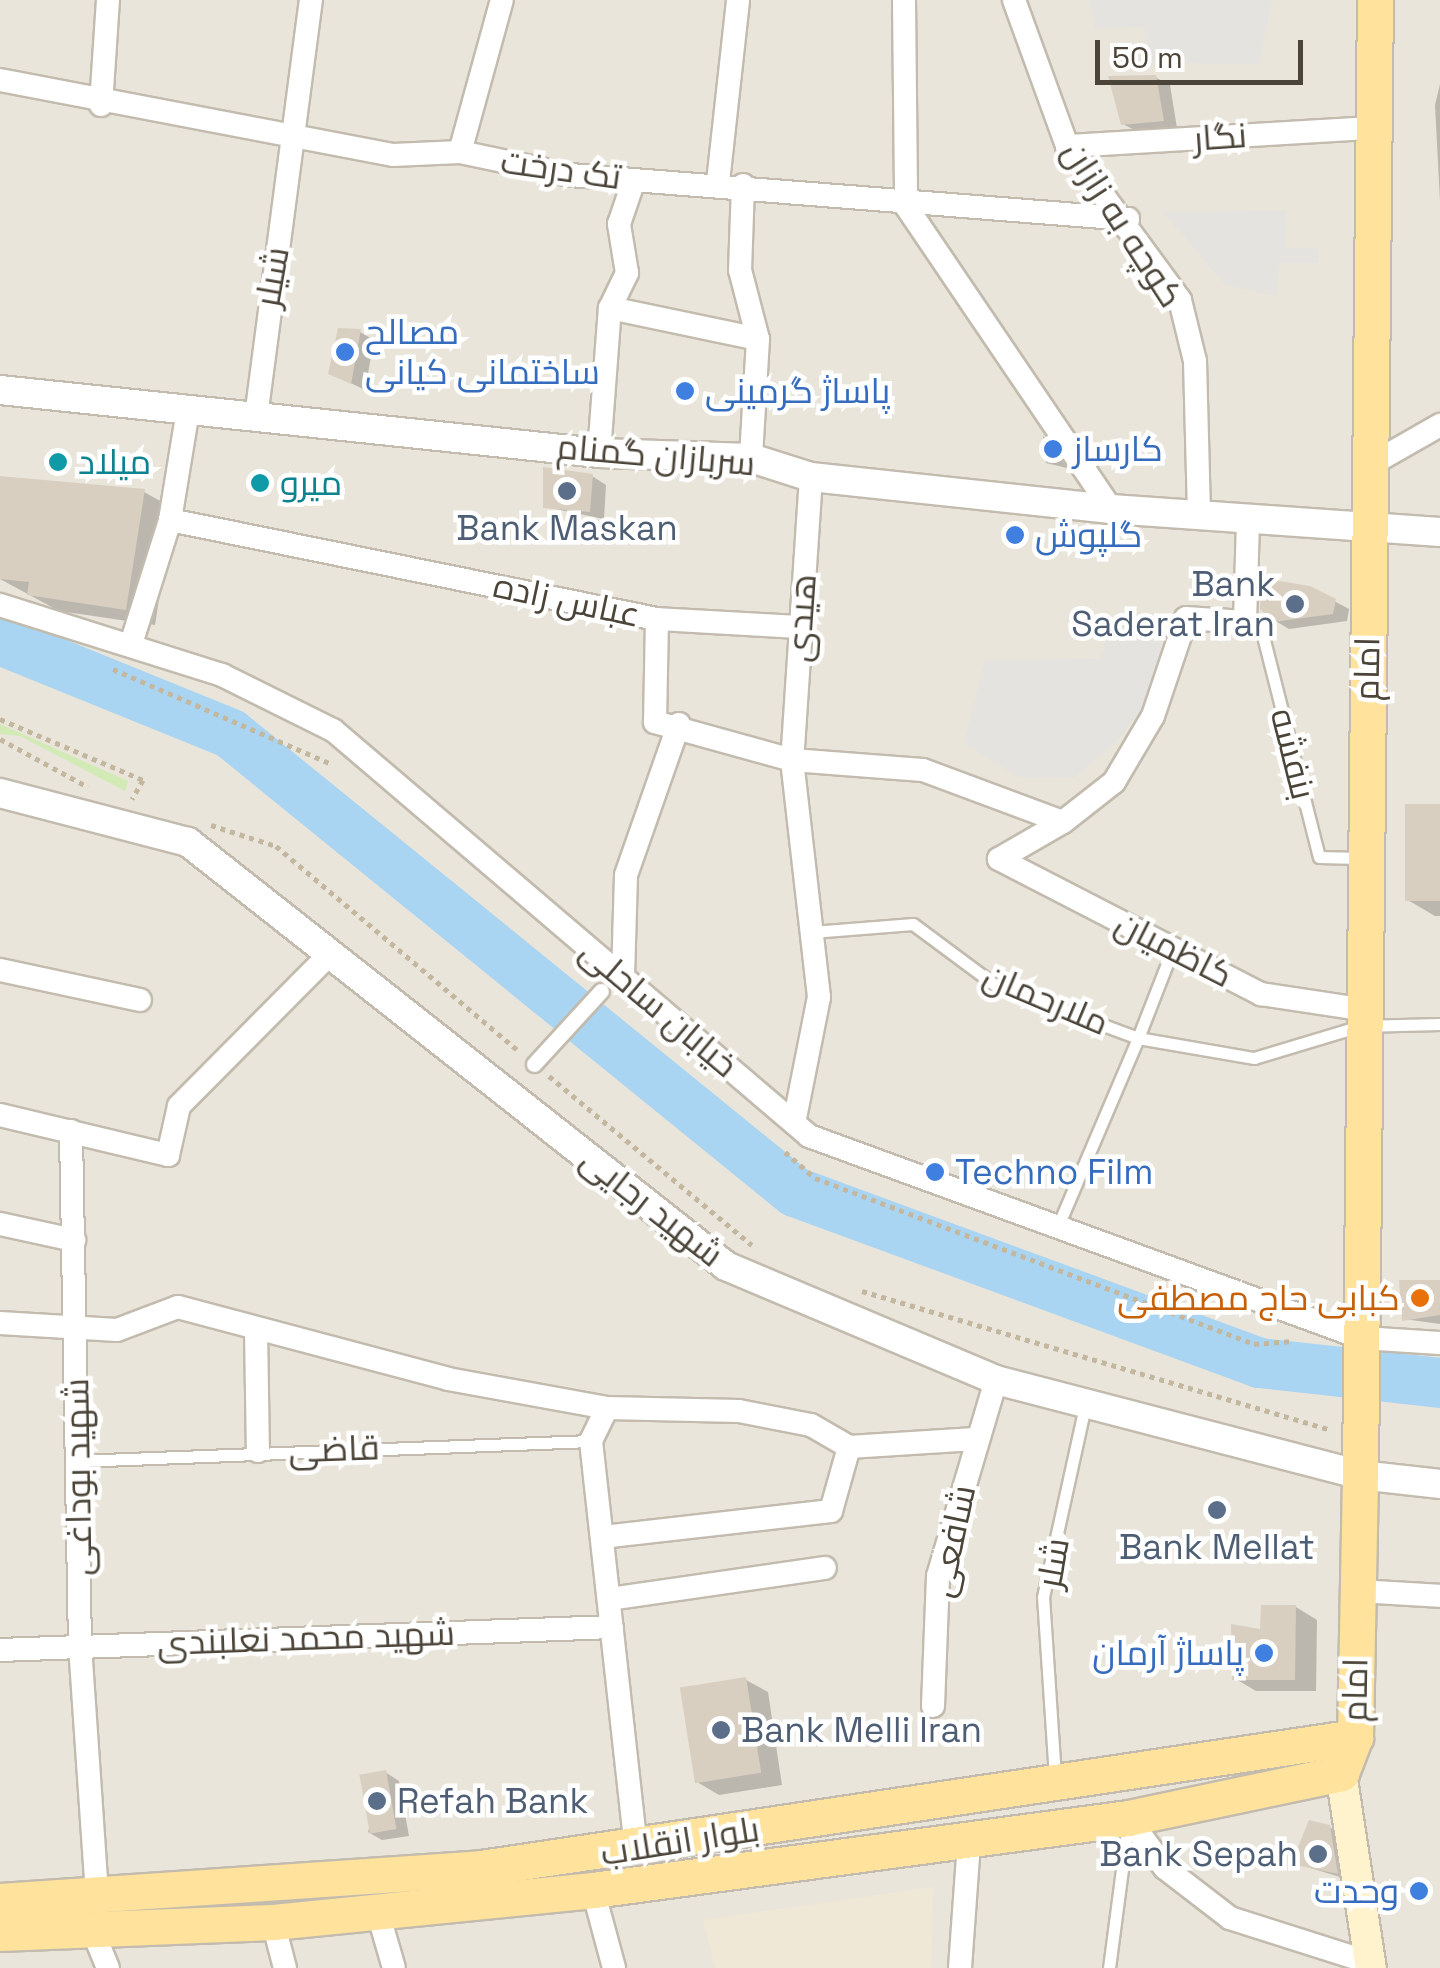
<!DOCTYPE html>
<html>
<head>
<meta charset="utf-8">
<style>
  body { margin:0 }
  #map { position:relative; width:1440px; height:1968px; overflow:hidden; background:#f6f3ec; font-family:"Space Grotesk",Cairo,sans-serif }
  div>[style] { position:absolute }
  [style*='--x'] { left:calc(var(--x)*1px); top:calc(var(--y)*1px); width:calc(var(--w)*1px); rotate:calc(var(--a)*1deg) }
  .residential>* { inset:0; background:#eae5da; transform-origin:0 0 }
  .education>* { inset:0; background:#efe8d6 }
  .green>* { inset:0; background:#d2eab5 }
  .parking>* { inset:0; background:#e5e3e0 }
  .shadow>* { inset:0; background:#0003 }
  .river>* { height:50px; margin:-25px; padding:0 25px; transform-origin:25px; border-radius:25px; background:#a9d4f2 }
  .building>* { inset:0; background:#d8cfc1; transform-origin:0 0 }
  .path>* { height:5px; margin-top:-2.5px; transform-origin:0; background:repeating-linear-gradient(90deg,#c4b79f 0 5px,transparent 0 10px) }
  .roads { filter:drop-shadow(2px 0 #c2bbae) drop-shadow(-2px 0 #c2bbae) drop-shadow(0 2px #c2bbae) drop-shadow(0 -2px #c2bbae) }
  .service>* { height:11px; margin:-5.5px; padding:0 5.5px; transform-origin:5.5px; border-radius:5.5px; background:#fff }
  .pedestrian>* { height:15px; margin:-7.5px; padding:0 7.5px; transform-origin:7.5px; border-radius:7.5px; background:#fff }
  .minor>* { height:22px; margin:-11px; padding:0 11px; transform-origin:11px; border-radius:11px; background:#fff }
  .tertiary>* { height:28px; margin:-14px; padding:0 14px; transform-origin:14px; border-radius:14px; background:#fff }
  .secondary>* { height:30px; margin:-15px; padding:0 15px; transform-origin:15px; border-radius:15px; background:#fff3cd }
  .primary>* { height:35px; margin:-17.5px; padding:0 17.5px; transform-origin:17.5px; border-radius:17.5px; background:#ffe39c }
  .dots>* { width:28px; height:28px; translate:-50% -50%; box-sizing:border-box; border:5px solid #fff; border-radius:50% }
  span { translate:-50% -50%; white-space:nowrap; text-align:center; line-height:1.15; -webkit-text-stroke:9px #fff; paint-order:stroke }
  .street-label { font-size:35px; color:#4b4439 }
  .shop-label { font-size:35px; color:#366cbe }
  .left { translate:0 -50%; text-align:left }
  .right { translate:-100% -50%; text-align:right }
  .culture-label { font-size:35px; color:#0d838f }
  .service-label { font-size:35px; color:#4e5e75 }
  .food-label { font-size:35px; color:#c56008 }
  .scale { position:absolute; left:1095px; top:40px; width:208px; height:45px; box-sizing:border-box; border:5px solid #4b4439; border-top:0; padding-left:12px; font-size:30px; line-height:35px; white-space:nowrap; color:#4b4439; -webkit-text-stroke:8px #fff; paint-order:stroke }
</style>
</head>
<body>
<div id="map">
  <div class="residential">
    <i style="left:0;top:0;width:1440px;height:1968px"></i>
  </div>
  <div class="education">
    <i style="clip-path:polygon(933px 1887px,931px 1968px,715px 1968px,703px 1920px)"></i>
  </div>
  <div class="green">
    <i style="clip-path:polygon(0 724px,128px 781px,125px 791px,20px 736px,0 734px)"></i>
  </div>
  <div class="parking">
    <i style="clip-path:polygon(1089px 0,1272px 0,1259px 64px,1209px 64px,1151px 61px,1143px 27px,1095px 28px)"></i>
    <i style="clip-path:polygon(1286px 211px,1285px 248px,1319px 248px,1319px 263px,1280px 263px,1276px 296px,1225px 285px,1163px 212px)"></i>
    <i style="clip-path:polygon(1114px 618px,1164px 626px,1153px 691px,1121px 737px,1074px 778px,1018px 777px,964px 743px,985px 660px,1100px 659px)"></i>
  </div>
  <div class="shadow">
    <i style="clip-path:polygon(1155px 77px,1170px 85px,1177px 128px,1138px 132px,1123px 124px)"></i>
    <i style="clip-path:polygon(1440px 84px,1440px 201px,1435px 105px)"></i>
    <i style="clip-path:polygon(360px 332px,374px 340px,365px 390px,330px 373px)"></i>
    <i style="clip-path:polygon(1043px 436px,1047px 439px,1067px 468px,1046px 463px)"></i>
    <i style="clip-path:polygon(592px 476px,606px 485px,604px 519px,546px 507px)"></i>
    <i style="clip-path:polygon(0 479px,144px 492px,173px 508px,155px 625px,59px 611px,0 579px)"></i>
    <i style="clip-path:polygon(1334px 601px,1349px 609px,1347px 621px,1289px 629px,1274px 620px)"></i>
    <i style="clip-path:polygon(1440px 806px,1440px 916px,1435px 916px,1406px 899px)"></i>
    <i style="clip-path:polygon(1440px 1283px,1440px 1324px,1404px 1319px)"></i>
    <i style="clip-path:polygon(1296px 1607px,1317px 1620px,1316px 1691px,1256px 1691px,1234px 1678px,1262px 1632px)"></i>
    <i style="clip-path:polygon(746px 1680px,768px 1692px,782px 1785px,719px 1795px,697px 1782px)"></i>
    <i style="clip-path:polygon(385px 1772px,399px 1781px,409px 1836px,382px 1840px,368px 1832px)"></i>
    <i style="clip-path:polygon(1329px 1827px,1344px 1836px,1350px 1880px,1294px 1863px)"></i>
  </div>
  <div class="river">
    <i style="--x:0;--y:640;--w:249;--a:22.1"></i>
    <i style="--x:231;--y:734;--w:727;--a:39.08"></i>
    <i style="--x:795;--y:1192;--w:495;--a:20.2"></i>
    <i style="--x:1259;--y:1363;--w:182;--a:6.3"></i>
  </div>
  <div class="building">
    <i style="clip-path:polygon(1156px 75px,1164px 121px,1121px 125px,1108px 76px)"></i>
    <i style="clip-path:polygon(338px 328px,361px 329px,351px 384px,328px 374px)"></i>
    <i style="clip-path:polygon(543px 467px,593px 474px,590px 512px,543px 508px)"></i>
    <i style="clip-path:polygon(0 476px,145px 489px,126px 610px,27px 595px,29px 582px,0 579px)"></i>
    <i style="clip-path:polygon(1261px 578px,1310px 586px,1336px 599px,1333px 614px,1273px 622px,1260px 609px)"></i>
    <i style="left:1405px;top:804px;width:35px;height:97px"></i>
    <i style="clip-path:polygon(1399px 1280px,1440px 1280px,1440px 1315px,1402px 1321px)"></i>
    <i style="clip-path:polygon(1261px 1605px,1296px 1605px,1295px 1680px,1232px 1680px,1231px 1624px,1260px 1629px)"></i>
    <i style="left:746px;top:1677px;width:97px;height:67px;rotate:81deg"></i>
    <i style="left:386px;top:1770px;width:60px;height:27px;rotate:80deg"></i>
    <i style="clip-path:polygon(1309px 1820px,1330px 1825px,1338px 1874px,1291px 1864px)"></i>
  </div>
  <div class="path">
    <i style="--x:113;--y:669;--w:239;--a:23.5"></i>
    <i style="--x:0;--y:719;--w:155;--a:23.1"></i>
    <i style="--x:143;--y:780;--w:22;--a:120"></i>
    <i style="--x:0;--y:739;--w:100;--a:28.6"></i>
    <i style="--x:211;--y:825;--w:68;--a:17.9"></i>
    <i style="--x:276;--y:846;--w:316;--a:40.2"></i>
    <i style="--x:549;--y:1076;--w:264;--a:39.8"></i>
    <i style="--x:785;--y:1152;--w:40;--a:41"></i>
    <i style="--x:815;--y:1178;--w:469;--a:20.7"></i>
    <i style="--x:1254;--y:1344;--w:40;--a:-4.3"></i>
    <i style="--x:862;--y:1291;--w:489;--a:16.5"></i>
  </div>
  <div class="roads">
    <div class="service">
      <i style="--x:1245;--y:622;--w:15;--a:8"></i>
      <i style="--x:1260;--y:624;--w:240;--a:75.8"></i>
      <i style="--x:1319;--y:857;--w:41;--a:1.4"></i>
      <i style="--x:812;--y:932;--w:101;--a:-4.5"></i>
      <i style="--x:913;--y:924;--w:102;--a:36.6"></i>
      <i style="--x:995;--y:985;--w:153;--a:20.3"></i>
      <i style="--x:1138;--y:1038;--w:97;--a:-68.7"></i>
      <i style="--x:1057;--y:1228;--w:207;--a:-66.9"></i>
      <i style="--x:1138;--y:1038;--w:118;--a:9.8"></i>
      <i style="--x:1254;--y:1058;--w:111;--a:-16.8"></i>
      <i style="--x:1360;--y:1026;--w:80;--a:-1.4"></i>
      <i style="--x:77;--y:1461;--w:514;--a:-2.23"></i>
      <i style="--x:1055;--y:1777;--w:180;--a:-93.8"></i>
      <i style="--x:1043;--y:1597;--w:196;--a:-77.6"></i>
      <i style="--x:1109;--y:1968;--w:146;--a:-82.5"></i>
    </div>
    <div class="pedestrian">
      <i style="--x:534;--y:1064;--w:99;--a:-47.5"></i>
    </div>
    <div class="minor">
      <i style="--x:904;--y:0;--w:206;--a:89.4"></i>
      <i style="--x:906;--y:206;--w:366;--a:55.9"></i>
      <i style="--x:1014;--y:0;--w:155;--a:70"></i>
      <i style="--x:1067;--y:146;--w:191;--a:53.7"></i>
      <i style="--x:1180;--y:300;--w:63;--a:76.2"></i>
      <i style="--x:1195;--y:361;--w:155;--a:88.5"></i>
      <i style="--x:0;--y:80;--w:400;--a:10.8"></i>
      <i style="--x:393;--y:155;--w:67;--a:-2.6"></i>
      <i style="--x:460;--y:152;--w:112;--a:11.8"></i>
      <i style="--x:570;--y:175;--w:560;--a:4.51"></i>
      <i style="--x:101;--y:105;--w:105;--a:-86.2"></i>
      <i style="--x:1067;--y:146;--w:307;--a:-3.4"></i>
      <i style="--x:460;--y:152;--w:158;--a:-74.6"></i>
      <i style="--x:718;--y:182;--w:183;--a:-83.7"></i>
      <i style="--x:743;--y:185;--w:85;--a:92"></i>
      <i style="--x:740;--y:270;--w:71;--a:75.4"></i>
      <i style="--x:758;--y:339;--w:119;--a:93.4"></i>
      <i style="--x:610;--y:308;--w:151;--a:11.8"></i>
      <i style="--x:256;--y:417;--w:421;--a:-82.5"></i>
      <i style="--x:599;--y:453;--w:145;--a:-85.7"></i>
      <i style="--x:610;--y:308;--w:39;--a:-64"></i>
      <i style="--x:627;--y:273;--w:50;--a:-99.3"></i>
      <i style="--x:619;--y:224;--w:46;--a:-71.2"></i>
      <i style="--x:1370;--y:465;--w:81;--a:-29.7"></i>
      <i style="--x:811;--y:477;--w:284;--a:93.8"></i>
      <i style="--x:792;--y:760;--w:131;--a:4.4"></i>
      <i style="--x:923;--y:770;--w:149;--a:20.4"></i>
      <i style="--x:1063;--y:822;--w:74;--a:150"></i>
      <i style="--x:170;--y:520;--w:497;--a:11.5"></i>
      <i style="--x:657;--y:619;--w:103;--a:91.1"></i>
      <i style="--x:655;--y:722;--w:142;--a:15.5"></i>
      <i style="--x:792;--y:760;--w:239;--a:83.5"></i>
      <i style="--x:819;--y:997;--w:128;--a:101.2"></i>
      <i style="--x:0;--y:605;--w:233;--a:17.5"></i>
      <i style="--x:222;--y:675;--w:124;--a:26.4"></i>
      <i style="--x:333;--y:730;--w:626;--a:40.46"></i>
      <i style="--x:809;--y:1136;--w:589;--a:20.07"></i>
      <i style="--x:1362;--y:1338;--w:78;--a:3.7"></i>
      <i style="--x:657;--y:619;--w:144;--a:3.2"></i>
      <i style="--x:131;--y:644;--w:130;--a:-72.5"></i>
      <i style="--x:170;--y:520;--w:111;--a:-80.7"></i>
      <i style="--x:1063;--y:822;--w:65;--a:-38.1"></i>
      <i style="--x:1114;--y:782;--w:77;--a:-59.4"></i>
      <i style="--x:1153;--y:716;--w:103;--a:-71.4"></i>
      <i style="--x:1186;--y:618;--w:59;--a:3.9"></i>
      <i style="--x:1245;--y:622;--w:101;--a:-88.3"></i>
      <i style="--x:999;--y:859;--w:295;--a:27.3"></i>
      <i style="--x:1261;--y:994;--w:100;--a:8.6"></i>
      <i style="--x:0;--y:970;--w:143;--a:12.1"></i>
      <i style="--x:623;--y:977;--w:102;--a:-88.3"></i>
      <i style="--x:626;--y:875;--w:160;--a:-70.7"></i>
      <i style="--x:0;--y:1115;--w:173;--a:13.4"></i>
      <i style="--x:168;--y:1155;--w:50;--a:-77.3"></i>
      <i style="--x:179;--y:1106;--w:214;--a:-45.2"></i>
      <i style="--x:71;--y:1131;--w:514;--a:89"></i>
      <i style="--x:80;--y:1645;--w:252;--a:86.1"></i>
      <i style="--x:0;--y:1224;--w:76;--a:12.2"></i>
      <i style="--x:0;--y:1323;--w:117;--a:3.4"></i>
      <i style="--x:117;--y:1330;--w:65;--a:-20.7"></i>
      <i style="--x:178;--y:1307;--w:279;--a:14.9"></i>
      <i style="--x:448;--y:1379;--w:162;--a:10.3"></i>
      <i style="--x:607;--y:1408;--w:132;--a:1.3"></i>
      <i style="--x:739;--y:1411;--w:73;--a:11"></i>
      <i style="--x:811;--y:1425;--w:44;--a:30.1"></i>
      <i style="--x:849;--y:1447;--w:66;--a:105.7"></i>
      <i style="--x:831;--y:1511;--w:229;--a:173.5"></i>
      <i style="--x:256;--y:1329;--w:122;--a:89.1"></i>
      <i style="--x:607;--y:1408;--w:37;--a:116"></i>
      <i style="--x:591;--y:1441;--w:410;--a:83.7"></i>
      <i style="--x:849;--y:1447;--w:126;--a:-3.6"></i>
      <i style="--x:1357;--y:1591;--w:83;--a:3.4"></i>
      <i style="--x:609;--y:1599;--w:218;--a:-8.2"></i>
      <i style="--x:0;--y:1650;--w:612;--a:-2.15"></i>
      <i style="--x:933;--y:1706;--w:130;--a:-87.8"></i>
      <i style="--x:938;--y:1576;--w:204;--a:-73.5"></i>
      <i style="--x:1128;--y:1818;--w:62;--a:53.5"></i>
      <i style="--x:1165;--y:1868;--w:82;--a:37.6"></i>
      <i style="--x:1230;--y:1918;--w:148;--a:17.7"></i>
      <i style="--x:593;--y:1890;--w:81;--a:74.9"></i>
      <i style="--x:378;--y:1913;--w:57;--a:73.8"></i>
      <i style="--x:273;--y:1922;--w:48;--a:75.4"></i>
      <i style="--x:90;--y:1924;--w:48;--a:67.8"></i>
      <i style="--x:960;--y:1968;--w:126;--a:-85.9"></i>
    </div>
    <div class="tertiary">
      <i style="--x:0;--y:390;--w:602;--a:6"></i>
      <i style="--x:599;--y:453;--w:152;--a:1.9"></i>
      <i style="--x:751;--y:458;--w:63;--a:17.6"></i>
      <i style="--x:811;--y:477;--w:302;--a:6.1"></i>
      <i style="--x:1111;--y:509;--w:330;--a:4"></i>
      <i style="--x:0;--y:793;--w:194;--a:14.6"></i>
      <i style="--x:188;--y:842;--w:685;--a:38.24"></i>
      <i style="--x:726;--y:1266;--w:293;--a:22.9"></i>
      <i style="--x:996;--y:1380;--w:376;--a:14.6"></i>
      <i style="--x:1360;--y:1475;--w:81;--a:6.4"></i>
    </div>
    <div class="secondary">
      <i style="--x:1341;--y:1773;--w:197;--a:81.3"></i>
    </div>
    <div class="primary">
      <i style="--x:0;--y:1901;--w:482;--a:-3.9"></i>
      <i style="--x:481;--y:1868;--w:884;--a:-8.52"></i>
      <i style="--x:0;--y:1933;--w:273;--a:-2.3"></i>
      <i style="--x:273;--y:1922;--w:322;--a:-5.7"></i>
      <i style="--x:593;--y:1890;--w:540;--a:-7.66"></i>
      <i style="--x:1128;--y:1818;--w:218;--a:-11.9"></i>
      <i style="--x:1341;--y:1773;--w:39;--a:-69"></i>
      <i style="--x:1355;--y:1737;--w:262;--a:-88.9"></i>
      <i style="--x:1360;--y:1475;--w:1475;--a:-89.42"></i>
    </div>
  </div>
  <div class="dots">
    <i style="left:345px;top:352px;background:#3f7fe0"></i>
    <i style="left:685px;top:391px;background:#3f7fe0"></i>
    <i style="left:1053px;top:449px;background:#3f7fe0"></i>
    <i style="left:58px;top:462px;background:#0f9aa8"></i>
    <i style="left:260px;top:483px;background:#0f9aa8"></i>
    <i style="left:567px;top:491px;background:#5c6f8a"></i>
    <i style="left:1015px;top:535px;background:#3f7fe0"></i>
    <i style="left:1295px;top:604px;background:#5c6f8a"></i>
    <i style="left:935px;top:1172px;background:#3f7fe0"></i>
    <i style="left:1420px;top:1298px;background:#e8710a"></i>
    <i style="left:1217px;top:1510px;background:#5c6f8a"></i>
    <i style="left:1264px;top:1653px;background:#3f7fe0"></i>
    <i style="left:721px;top:1730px;background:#5c6f8a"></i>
    <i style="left:377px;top:1801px;background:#5c6f8a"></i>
    <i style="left:1318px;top:1854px;background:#5c6f8a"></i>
    <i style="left:1419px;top:1891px;background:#3f7fe0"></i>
  </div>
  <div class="street-label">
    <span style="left:1220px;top:137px;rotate:-4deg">نگار</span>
    <span style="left:561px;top:169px;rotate:8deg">تک درخت</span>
    <span style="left:1123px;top:224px;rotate:57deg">کوچه به زازان</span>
    <span style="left:272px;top:277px;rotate:-80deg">شیلر</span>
    <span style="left:656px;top:455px;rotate:5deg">سربازان گمنام</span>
    <span style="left:567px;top:600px;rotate:12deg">عباس زاده</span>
    <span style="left:801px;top:618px;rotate:-86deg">هیدی</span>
    <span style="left:1367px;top:669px;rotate:-89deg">امام</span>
    <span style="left:1293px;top:754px;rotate:76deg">بنفشه</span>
    <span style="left:1174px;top:949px;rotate:27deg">کاظمیان</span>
    <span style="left:1046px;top:999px;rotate:23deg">ملارحمان</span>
    <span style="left:659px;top:1008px;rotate:40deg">خیابان ساحلی</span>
    <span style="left:652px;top:1207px;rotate:38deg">شهید رجایی</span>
    <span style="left:334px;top:1449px;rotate:-2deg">قاضی</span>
    <span style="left:78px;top:1477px;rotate:-91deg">شهید بوداغی</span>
    <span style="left:952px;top:1541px;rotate:-78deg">شافعی</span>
    <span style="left:1053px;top:1563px;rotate:-80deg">شلر</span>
    <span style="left:306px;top:1638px;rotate:-2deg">شهید محمد نعلبندی</span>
    <span style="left:1355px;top:1690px;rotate:-89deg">امام</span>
    <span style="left:680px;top:1841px;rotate:-9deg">بلوار انقلاب</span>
  </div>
  <div class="shop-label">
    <span class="left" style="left:365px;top:352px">مصالح<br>ساختمانی کیانی</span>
    <span class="left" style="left:705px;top:391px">پاساژ گرمینی</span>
    <span class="left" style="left:1073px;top:449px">کارساز</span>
    <span class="left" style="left:1035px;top:535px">گلپوش</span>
    <span class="left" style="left:955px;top:1172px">Techno Film</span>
    <span class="right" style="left:1244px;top:1653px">پاساژ آرمان</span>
    <span class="right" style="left:1399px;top:1891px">وحدت</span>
  </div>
  <div class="culture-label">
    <span class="left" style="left:78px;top:462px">میلاد</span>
    <span class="left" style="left:280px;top:483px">میرو</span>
  </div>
  <div class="service-label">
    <span style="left:567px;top:528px">Bank Maskan</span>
    <span class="right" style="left:1275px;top:604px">Bank<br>Saderat Iran</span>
    <span style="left:1217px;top:1547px">Bank Mellat</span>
    <span class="left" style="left:741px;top:1730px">Bank Melli Iran</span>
    <span class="left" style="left:397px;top:1801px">Refah Bank</span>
    <span class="right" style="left:1298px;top:1854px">Bank Sepah</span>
  </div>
  <div class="food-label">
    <span class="right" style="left:1400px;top:1298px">کبابی حاج مصطفی</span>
  </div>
  <div class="scale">50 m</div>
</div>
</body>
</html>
